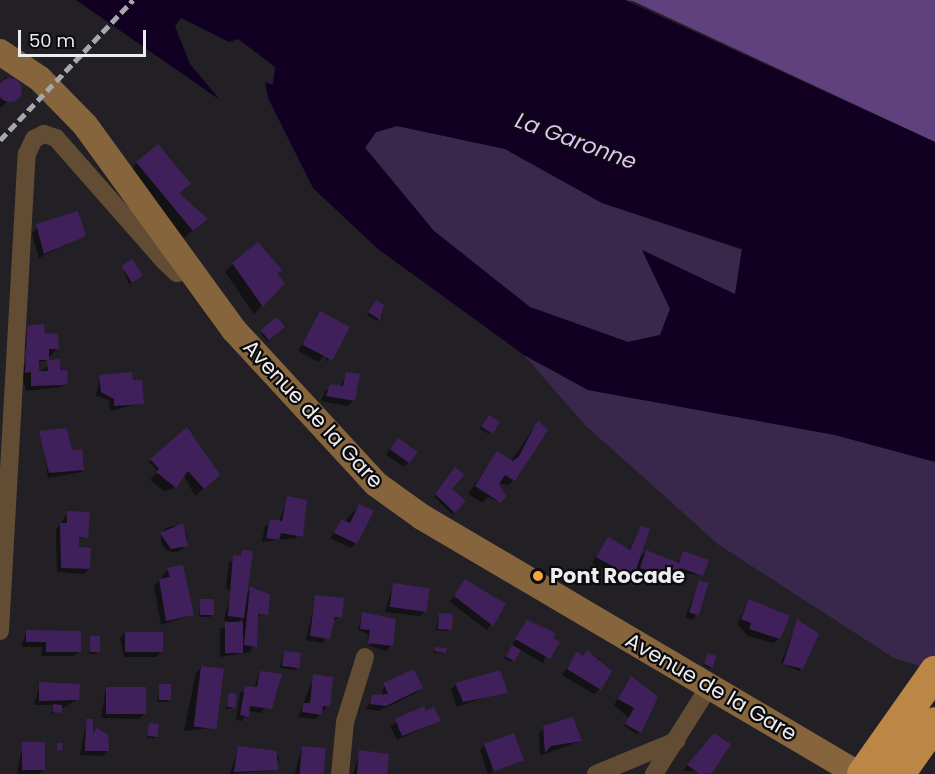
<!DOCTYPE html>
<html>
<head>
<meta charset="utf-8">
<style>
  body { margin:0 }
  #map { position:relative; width:935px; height:774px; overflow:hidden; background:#222025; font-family:Poppins,sans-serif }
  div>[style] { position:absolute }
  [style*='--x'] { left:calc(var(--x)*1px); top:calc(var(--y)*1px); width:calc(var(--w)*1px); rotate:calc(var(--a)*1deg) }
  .green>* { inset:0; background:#3a284c }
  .forest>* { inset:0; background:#61407e }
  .water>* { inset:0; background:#102 }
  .shadow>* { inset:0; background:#0007; transform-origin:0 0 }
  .round { border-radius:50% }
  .building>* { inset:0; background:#40205b; transform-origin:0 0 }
  .street>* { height:18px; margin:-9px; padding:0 9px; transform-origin:9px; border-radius:9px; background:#624d34 }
  .secondary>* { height:26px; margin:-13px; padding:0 13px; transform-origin:13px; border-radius:13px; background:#87653c }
  .highway>* { height:32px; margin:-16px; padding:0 16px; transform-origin:16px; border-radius:16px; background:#bc8746 }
  .rail>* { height:4.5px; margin-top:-2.25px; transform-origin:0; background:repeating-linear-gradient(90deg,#a8a7ab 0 9px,transparent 0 13.5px) }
  .dots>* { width:16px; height:16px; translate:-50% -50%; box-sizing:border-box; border:3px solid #0b0a0c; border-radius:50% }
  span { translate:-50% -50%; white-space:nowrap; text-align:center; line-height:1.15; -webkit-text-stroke:4.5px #0b0a0c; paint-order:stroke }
  .street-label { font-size:21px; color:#edecef }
  .poi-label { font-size:21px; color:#edecef; font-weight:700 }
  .left { translate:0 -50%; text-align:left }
  .water-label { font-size:22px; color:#dcc1f9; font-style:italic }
  .scale { position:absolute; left:18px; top:30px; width:128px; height:27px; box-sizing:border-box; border:3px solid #edecef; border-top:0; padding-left:8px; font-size:18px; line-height:21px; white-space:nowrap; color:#edecef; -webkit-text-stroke:4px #0b0a0c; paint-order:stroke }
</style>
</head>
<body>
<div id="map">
  <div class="green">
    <i style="clip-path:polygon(397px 126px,505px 149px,602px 203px,742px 250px,735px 295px,643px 250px,670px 309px,660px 335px,628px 342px,530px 307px,434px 231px,365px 147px,376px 132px)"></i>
    <i style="clip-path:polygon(524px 355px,588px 390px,835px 435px,935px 462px,935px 671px,894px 658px,719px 545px,585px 425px)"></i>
  </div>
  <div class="forest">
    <i style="clip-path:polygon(625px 0,935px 0,935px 142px,633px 1px)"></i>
  </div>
  <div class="water">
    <i style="clip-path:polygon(evenodd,76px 0,625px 0,935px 142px,935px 462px,835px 435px,588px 390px,524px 355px,378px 249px,313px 188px,268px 98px,265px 82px,273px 85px,275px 67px,238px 39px,229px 42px,181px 18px,175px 26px,190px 64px,220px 100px,76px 0,397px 126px,505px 149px,602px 203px,742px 249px,735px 294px,642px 250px,670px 309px,660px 335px,628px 342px,530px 307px,434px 231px,365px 148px,376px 132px,397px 126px)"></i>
  </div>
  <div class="shadow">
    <i style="clip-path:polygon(6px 77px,23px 89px,0 108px,0 82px)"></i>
    <i style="clip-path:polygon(137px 163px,198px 226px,184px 238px,129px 171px)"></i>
    <i style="clip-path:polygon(37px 228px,84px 236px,39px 258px,32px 234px)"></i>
    <i style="clip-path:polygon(233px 264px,272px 277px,279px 286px,254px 314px,225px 272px)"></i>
    <i style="clip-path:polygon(122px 267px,139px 278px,129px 284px)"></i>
    <i style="clip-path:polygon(376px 303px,383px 314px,377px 321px,367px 315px)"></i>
    <i style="clip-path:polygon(321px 313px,348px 327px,327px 362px,325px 354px,318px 362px,298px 351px)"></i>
    <i style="left:276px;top:320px;width:10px;height:21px;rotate:45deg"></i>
    <i style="clip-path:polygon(28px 327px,58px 348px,46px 361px,38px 362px,38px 372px,59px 360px,66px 382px,61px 387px,26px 391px,20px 368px,30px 362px,23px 342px)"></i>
    <i style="clip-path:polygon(347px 373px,353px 401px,348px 406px,321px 401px,325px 391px,340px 387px)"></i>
    <i style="clip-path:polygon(100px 377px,131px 382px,142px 403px,110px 411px,109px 400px,96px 396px)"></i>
    <i style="clip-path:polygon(487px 419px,491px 432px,489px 434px,480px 429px)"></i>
    <i style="clip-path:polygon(538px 422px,517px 476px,508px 485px,498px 483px,500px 502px,488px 497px,482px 503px,468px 494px,497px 453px,511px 461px)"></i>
    <i style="clip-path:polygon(186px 429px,210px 483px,195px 496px,183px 474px,173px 489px,164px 491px,150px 480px,158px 472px,149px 462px)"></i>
    <i style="clip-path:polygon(42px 434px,70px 437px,68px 452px,81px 451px,82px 472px,48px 478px)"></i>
    <i style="clip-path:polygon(393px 445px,409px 462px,404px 467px,386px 455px)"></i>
    <i style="clip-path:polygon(453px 471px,449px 489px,463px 501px,452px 514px,434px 497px)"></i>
    <i style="clip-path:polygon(288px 497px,305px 501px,296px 538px,262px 542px,265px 526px,279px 522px)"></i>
    <i style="clip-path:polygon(359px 506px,356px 543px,351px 548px,330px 538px)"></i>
    <i style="clip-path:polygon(68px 513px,87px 537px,78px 539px,77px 549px,89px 569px,84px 574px,57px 572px,56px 530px)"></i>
    <i class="round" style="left:161px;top:526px;width:26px;height:26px"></i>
    <i style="clip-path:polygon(642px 528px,637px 560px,647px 551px,677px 564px,684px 553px,702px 575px,675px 573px,669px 581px,633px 573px,627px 582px,592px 563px,608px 539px,628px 551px)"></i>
    <i style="clip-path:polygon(evenodd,251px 553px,245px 592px,258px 588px,266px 614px,257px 616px,251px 652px,220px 657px,220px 629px,233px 624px,224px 620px,231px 592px,226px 587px,229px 562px,251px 553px,243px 617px,242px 624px,236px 624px,243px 617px)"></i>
    <i style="clip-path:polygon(168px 570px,192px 615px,161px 625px,154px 586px)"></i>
    <i style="clip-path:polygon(465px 581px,504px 604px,487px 630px,450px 602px)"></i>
    <i style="clip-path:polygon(700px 582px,697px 614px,692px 620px,685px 617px)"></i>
    <i style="clip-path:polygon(393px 585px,426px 610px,420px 616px,385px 612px)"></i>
    <i style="clip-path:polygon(316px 597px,340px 617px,331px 622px,323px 643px,306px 640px)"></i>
    <i style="clip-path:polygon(201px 600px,213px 614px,210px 617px,199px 617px)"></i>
    <i style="clip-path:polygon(749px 601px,779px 638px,774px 643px,748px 636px,737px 624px)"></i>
    <i style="clip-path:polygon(362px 614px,391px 645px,386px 651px,367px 645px,379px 643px,367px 641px,368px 634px,358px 630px)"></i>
    <i style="clip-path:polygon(439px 614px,449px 629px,447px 631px,436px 630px)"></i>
    <i style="clip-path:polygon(797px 621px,803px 664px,799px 671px,781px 663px)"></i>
    <i style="clip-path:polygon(527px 622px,552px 636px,543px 663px,519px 649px,511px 662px,504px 658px)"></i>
    <i style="clip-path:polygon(26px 632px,80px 651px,74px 656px,41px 656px,42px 647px,21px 647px)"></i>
    <i style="clip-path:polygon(125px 633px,162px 652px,156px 657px,124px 657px,120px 638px)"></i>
    <i style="clip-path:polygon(91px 638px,98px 651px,96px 654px,89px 654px)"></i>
    <i style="clip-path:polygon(436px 648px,445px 652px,433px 653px)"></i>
    <i style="clip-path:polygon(284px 652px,297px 668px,295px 670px,280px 668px)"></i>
    <i style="clip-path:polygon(587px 652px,600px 659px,600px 689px,594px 694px,562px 675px,577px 654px,583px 657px)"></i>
    <i style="left:709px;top:654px;width:7px;height:13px;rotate:27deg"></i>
    <i style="clip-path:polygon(201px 667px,210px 728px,184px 731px,196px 673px)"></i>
    <i style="clip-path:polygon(413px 671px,421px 688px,416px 693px,379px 711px,366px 709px,373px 696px,382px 696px,384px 685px)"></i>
    <i style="clip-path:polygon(260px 672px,280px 675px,278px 691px,261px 713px,248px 711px,242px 721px,236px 720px,240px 693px,254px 688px)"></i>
    <i style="clip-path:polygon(314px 676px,328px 706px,315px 719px,298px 717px)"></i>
    <i style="clip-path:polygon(631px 678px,640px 732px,637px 734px,624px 726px,629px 718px,614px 705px)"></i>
    <i style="clip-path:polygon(40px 683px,77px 700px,51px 714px,55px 705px,34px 705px)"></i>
    <i style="clip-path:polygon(456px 684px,506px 690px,457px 707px,451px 690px)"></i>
    <i style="clip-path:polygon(160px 686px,170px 700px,168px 702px,157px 702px)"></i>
    <i style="clip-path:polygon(106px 688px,144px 714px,139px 719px,101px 718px)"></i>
    <i style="clip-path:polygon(230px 695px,233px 707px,231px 709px,226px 709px)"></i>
    <i style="clip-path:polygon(423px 708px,439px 721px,397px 740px,390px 726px)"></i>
    <i style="clip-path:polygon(86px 721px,91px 735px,102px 730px,107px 751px,102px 756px,80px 755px)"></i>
    <i style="clip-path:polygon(150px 725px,157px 736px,155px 738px,147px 738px)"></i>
    <i style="clip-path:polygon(544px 728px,580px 741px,540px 756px,539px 733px)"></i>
    <i style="clip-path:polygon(709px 740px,711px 772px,683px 771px)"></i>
    <i style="clip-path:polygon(23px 743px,43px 770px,39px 774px,17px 774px)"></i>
    <i style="clip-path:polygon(485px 744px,522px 759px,488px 774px,480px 750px)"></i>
    <i style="clip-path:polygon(239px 747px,279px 756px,278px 770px,230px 774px)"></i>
    <i style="clip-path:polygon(302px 747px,320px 774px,295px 774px)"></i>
    <i style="clip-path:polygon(360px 752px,386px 774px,353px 774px)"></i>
  </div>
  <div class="building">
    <i class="round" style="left:-2px;top:78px;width:24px;height:24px"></i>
    <i style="clip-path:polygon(158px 144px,191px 184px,179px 193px,208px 219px,193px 231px,136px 162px)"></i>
    <i style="clip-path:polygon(78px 211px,86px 236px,44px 254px,36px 224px)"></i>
    <i style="clip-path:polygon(258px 242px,282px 270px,277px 274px,285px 283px,263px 307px,232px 263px)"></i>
    <i style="left:132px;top:259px;width:20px;height:13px;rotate:57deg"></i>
    <i style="clip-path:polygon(376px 300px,384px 305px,380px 320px,368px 312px)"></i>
    <i style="left:320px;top:311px;width:34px;height:38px;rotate:28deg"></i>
    <i style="left:277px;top:317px;width:13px;height:21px;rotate:51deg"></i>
    <i style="clip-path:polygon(evenodd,44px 324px,45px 334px,58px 333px,59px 349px,49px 349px,49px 360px,60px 359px,61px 370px,67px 370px,68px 383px,62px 385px,31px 386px,31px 372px,25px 373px,27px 326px,44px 324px,39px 360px,47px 360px,48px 371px,39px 371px,39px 360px)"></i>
    <i style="clip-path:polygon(132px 372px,133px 380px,142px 380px,144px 404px,114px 406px,114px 399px,101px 392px,99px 375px)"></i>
    <i style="clip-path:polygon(346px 372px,360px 374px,355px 401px,326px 396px,330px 384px,343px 386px)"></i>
    <i style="left:489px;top:415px;width:13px;height:14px;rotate:32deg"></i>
    <i style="clip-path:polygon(538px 420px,548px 430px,515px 481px,505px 475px,499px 484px,506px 496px,501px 503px,475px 486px,497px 451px,513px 461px,519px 456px)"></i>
    <i style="clip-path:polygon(187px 427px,220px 475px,204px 489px,188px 471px,176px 488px,156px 472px,159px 469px,150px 459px)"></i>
    <i style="clip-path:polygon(67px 428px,72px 450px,82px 449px,84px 470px,49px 473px,39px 431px)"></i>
    <i style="left:398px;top:438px;width:24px;height:14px;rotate:35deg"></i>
    <i style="clip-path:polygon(455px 467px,464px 475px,452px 489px,466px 501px,455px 513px,435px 494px)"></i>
    <i style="clip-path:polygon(287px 496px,307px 500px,303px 537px,281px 533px,279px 540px,266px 538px,270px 519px,282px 521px)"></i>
    <i style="clip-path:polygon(359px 504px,374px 511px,357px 544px,334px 533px,342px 519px,350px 523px)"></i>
    <i style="clip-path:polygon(67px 511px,90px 512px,88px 538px,79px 537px,79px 547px,91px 548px,90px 569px,61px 568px,60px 523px,67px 523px)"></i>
    <i style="clip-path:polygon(183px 523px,188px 546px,171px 549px,160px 533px)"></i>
    <i style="clip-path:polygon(641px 526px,650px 529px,633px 578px,596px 557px,608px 537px,630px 550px)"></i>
    <i style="clip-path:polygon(242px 550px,253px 551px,244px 618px,228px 616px,233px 555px,241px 556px)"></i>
    <i style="clip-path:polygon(646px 550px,679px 563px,683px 551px,709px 560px,703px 576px,680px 568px,676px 576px,666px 576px,640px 568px)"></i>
    <i style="clip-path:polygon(183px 565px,194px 615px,166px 621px,159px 579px,170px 577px,167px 568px)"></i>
    <i style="clip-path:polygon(465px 579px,506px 604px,493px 626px,454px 596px)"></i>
    <i style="left:699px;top:580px;width:10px;height:34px;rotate:17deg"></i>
    <i style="left:393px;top:583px;width:37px;height:24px;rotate:8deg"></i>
    <i style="clip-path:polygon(250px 586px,270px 595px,268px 615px,258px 614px,257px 647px,244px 645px)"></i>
    <i style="clip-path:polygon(315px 595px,344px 598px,342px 618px,335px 617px,330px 639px,310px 636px)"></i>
    <i style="left:200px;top:599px;width:14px;height:16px"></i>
    <i style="clip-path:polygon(749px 599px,790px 616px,780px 639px,749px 629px,751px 623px,741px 619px)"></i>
    <i style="clip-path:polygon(362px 612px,396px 619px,393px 646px,368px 643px,370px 630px,360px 629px)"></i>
    <i style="left:439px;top:613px;width:14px;height:16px;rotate:4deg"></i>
    <i style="clip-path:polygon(797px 619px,819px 634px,803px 669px,783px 664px)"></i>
    <i style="clip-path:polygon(527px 620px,556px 633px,553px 638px,560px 642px,550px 659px,515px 639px)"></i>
    <i style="left:225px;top:622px;width:18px;height:31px"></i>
    <i style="clip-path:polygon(26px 630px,81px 631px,81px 652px,46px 652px,46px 642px,26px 642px)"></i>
    <i style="left:125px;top:632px;width:38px;height:20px"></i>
    <i style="left:90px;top:636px;width:10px;height:16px"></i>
    <i style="left:512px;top:645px;width:10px;height:13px;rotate:29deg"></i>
    <i style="clip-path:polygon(435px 647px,447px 648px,446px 653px,435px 651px)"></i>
    <i style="clip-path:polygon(587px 650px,612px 671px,601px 690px,567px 669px,576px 652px,583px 656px)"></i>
    <i style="left:284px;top:651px;width:17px;height:15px;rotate:7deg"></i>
    <i style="clip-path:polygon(708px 653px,716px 656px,713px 668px,704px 664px)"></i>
    <i style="left:201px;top:666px;width:23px;height:61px;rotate:7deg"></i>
    <i style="clip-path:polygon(414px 669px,423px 688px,386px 706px,370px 704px,372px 695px,388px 694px,383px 683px)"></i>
    <i style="clip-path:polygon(500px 670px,508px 693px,463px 702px,455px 683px)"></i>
    <i style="clip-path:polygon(260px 671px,282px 674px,272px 709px,250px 706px,249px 717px,240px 715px,245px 686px,257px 687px)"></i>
    <i style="clip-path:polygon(313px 674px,333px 677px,330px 707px,323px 706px,322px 715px,302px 712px,303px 703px,310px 703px)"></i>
    <i style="clip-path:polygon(631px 676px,658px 697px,641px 733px,625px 724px,634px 708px,618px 699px)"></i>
    <i style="clip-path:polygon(39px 682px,80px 684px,79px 700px,39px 701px)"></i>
    <i style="left:159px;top:684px;width:12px;height:16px"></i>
    <i style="left:106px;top:687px;width:40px;height:27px"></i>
    <i style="left:229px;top:693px;width:8px;height:14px;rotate:7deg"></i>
    <i style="clip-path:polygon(53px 704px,62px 705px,62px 713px,53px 712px)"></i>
    <i style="clip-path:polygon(424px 706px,426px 711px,434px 707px,441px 721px,402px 736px,395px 719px)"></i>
    <i style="clip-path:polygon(573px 717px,582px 741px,551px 746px,545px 753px,543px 726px)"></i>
    <i style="clip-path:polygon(86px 719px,93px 719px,93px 734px,97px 728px,108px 735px,109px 751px,85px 751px)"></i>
    <i style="left:149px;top:723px;width:10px;height:13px;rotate:6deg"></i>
    <i style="left:514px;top:733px;width:29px;height:32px;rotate:70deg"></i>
    <i style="clip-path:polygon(714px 733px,731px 744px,712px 773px,700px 774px,687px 765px)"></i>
    <i style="left:22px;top:742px;width:23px;height:28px"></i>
    <i style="clip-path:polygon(57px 743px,63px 743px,62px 751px,57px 750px)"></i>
    <i style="clip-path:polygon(238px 746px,276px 751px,279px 770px,234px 772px)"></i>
    <i style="left:302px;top:746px;width:24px;height:28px;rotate:5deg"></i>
    <i style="clip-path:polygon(359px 750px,389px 754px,387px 774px,357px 774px)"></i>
  </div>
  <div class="street">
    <i style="--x:0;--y:631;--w:478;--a:-86.8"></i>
    <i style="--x:27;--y:154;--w:17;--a:-65"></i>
    <i style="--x:34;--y:139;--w:11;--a:-27"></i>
    <i style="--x:44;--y:134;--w:13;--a:18"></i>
    <i style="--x:56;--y:138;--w:165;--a:48.7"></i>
    <i style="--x:165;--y:262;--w:16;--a:43"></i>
    <i style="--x:177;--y:273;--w:16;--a:-11"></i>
    <i style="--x:340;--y:774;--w:52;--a:-84.5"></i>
    <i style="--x:345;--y:722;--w:68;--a:-72.9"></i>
    <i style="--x:596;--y:774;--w:87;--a:-22.4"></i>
    <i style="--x:654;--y:774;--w:105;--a:-57.8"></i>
  </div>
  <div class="secondary">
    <i style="--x:0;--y:52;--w:48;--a:34"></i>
    <i style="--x:40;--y:79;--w:64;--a:45.6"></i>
    <i style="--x:85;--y:125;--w:253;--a:54"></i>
    <i style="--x:234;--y:330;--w:209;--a:47.3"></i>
    <i style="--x:376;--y:484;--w:57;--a:35.7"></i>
    <i style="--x:422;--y:517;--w:506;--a:30.52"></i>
  </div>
  <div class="highway">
    <i style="--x:863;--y:774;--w:125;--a:-54.8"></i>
    <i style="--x:899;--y:774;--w:62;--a:-54.8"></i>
  </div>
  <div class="rail">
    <i style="--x:0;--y:140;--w:193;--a:-46.5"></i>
  </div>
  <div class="dots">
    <i style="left:538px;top:576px;background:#f2a540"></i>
  </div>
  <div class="street-label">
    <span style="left:313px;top:414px;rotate:47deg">Avenue de la Gare</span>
    <span style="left:711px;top:687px;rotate:30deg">Avenue de la Gare</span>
  </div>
  <div class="poi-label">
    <span class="left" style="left:550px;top:576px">Pont Rocade</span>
  </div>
  <div class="water-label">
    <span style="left:576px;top:141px;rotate:20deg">La Garonne</span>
  </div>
  <div class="scale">50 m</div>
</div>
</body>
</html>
